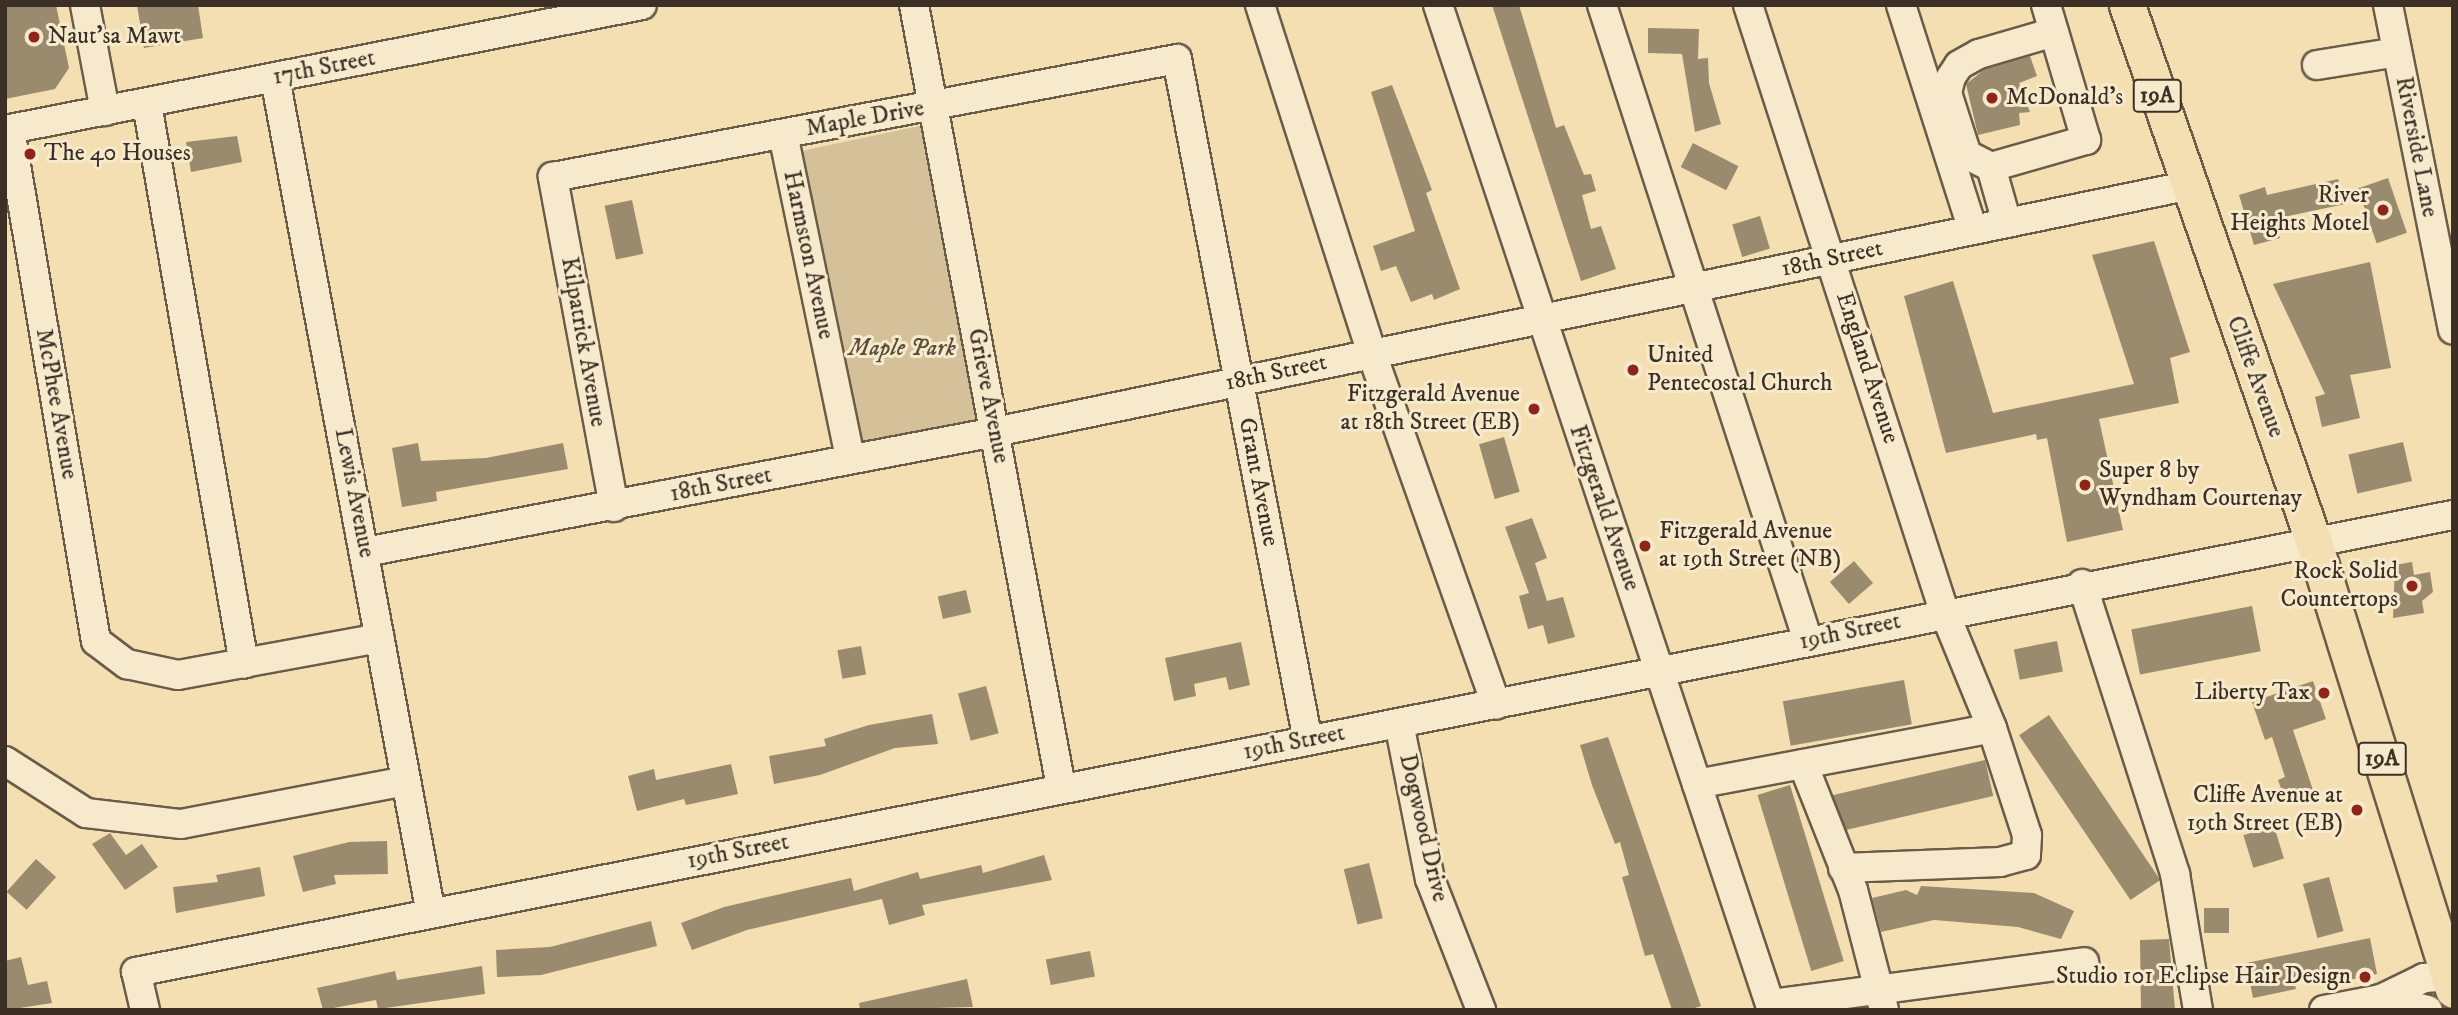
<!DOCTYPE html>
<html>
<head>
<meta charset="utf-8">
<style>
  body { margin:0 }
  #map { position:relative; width:2458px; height:1015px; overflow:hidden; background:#f3dfb1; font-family:"IM FELL DW Pica",serif }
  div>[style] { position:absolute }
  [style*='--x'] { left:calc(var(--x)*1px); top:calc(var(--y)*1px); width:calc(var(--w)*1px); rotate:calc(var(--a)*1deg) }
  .green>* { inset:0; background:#d4c199; transform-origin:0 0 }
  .building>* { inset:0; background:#9b8b6e; transform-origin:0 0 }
  .roads { filter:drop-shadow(2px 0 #6a5c49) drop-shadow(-2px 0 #6a5c49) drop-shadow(0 2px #6a5c49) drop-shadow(0 -2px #6a5c49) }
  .minor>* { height:28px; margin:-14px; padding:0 14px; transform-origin:14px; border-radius:14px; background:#f7eacc }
  .major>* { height:35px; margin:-17.5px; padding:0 17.5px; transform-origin:17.5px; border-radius:17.5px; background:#f3dfb1 }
  .dots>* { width:19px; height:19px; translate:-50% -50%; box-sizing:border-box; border:4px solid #f7eacc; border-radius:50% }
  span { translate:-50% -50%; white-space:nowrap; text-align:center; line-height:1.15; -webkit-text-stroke:6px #f7eacc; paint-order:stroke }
  .shield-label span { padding:2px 5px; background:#f7eacc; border:2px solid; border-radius:5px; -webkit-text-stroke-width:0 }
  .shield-label { font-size:23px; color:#3c3026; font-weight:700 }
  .poi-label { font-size:24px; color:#3c3026 }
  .left { translate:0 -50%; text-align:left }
  .right { translate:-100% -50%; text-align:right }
  .street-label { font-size:24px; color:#3c3026 }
  .park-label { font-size:24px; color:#5a4d3d; font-style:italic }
  .frame { position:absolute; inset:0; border:7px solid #3c3026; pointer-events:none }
</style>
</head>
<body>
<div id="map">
  <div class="green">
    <i style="left:924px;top:125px;width:302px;height:135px;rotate:78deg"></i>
  </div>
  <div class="building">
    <i style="clip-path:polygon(5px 5px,56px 5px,69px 68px,55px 89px,5px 99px)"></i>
    <i style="clip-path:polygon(137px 5px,198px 5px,203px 38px,144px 48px)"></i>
    <i style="clip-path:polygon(1492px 5px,1519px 5px,1556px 128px,1564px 125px,1584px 175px,1591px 174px,1596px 191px,1582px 195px,1591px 229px,1601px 226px,1616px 269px,1581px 281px)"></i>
    <i style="clip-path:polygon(1648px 28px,1699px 29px,1698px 59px,1708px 58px,1709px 83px,1721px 124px,1695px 132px,1682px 54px,1648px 53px)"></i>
    <i style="clip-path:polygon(2030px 56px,2037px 76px,2019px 83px,2030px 112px,2019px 113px,2020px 125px,1978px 135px,1966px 84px,1985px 69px)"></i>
    <i style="clip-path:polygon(1392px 85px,1432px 190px,1426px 193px,1460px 289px,1434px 300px,1432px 294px,1411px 302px,1396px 266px,1381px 271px,1373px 246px,1415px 231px,1371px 92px)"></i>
    <i style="clip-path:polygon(237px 136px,242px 162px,191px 172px,186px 142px)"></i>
    <i style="left:1693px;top:143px;width:51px;height:27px;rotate:27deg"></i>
    <i style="left:2388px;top:178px;width:58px;height:32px;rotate:71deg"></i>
    <i style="clip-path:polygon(2338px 179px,2345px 204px,2274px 219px,2280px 238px,2254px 245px,2239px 195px,2265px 187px,2267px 195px)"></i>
    <i style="left:632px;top:200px;width:55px;height:28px;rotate:78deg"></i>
    <i style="left:1760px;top:216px;width:34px;height:29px;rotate:73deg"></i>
    <i style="clip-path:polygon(2154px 241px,2190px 352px,2170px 358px,2179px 403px,2099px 419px,2123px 530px,2067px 542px,2047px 438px,2037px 440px,2036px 434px,1946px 453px,1904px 296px,1953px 281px,1993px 413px,2134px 384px,2092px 255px)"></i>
    <i style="clip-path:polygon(2370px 262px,2391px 368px,2350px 375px,2360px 418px,2322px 427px,2315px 397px,2325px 394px,2273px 284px)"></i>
    <i style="left:1504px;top:437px;width:57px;height:26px;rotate:74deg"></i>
    <i style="left:2403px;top:442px;width:40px;height:56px;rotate:77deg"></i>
    <i style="clip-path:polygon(418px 443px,421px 461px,486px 458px,563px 443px,568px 469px,436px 492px,437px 501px,402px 507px,392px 448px)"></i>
    <i style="clip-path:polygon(1532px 518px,1547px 558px,1535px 563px,1547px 601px,1563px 597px,1575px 637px,1548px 644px,1543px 625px,1528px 629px,1519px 596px,1529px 593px,1505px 527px)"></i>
    <i style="left:1854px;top:561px;width:29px;height:32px;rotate:49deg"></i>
    <i style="clip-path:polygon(2412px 562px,2414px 575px,2430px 572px,2433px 592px,2422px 601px,2424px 613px,2393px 618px,2395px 565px)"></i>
    <i style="left:966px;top:590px;width:23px;height:29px;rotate:77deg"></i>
    <i style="left:2252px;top:606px;width:46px;height:123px;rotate:79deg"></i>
    <i style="left:2057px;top:641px;width:31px;height:44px;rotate:79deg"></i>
    <i style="clip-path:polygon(1241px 642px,1250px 685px,1229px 690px,1226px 677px,1194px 684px,1196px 696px,1174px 701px,1165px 658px)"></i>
    <i style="left:861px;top:646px;width:29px;height:24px;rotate:80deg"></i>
    <i style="left:1904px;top:680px;width:45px;height:123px;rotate:80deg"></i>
    <i style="clip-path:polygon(2313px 681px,2326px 719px,2293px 730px,2314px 793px,2286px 802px,2278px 780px,2285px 777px,2272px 737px,2265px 740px,2252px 702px)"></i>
    <i style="left:986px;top:686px;width:49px;height:29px;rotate:75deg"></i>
    <i style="clip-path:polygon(932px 714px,938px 744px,895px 748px,820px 775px,774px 784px,769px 756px,826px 746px,824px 739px,869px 725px)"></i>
    <i style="left:2049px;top:715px;width:199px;height:36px;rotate:56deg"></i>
    <i style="clip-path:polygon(1608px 737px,1701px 1006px,1689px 1010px,1672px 1010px,1653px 954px,1645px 956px,1622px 877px,1629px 875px,1620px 842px,1615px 844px,1592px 785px,1580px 745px)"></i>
    <i style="left:1985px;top:760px;width:37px;height:158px;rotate:77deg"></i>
    <i style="clip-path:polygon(731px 764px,738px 794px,686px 805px,684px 799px,637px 811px,628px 776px,654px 769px,656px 780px)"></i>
    <i style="left:1790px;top:785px;width:184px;height:34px;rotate:73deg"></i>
    <i style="left:2274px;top:826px;width:34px;height:32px;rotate:73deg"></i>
    <i style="clip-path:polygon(110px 833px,126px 855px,142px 844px,158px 867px,125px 890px,92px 844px)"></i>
    <i style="clip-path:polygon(387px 841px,388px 874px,334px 875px,336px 884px,303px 892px,293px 856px,349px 842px)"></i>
    <i style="clip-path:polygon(1044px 855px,1052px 880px,922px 905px,925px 915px,889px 925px,882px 899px,747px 930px,692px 950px,681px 923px,724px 907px,851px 878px,854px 891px,918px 872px,920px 879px,981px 865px,983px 873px)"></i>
    <i style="left:36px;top:859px;width:27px;height:44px;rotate:42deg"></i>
    <i style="left:1369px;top:863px;width:57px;height:26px;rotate:76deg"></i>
    <i style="clip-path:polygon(260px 867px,265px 896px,176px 913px,173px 887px,218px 882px,216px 875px)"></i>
    <i style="left:2329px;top:877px;width:56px;height:27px;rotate:75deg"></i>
    <i style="clip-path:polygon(1921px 886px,2034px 893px,2074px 911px,2061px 939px,2018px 927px,1934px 920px,1881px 932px,1872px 898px,1906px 890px,1917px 895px)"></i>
    <i style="left:2204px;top:908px;width:25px;height:25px"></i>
    <i style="clip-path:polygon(651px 921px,657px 946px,541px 975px,497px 977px,496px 950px,550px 947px)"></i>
    <i style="clip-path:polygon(2370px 938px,2377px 974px,2335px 983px,2333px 973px,2294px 981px,2296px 989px,2253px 998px,2246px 963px)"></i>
    <i style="clip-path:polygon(2169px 939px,2175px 1010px,2141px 1010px,2140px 940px)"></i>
    <i style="left:1090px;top:951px;width:26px;height:45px;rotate:79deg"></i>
    <i style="clip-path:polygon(21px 957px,28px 985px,47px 981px,52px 1003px,7px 1010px,5px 961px)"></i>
    <i style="clip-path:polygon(482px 966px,485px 994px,442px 1000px,378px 1009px,376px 1000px,323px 1010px,317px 988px,395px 971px,397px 980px)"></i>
    <i style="clip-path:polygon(967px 979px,973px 1007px,860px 1010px,859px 1003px)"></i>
  </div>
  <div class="roads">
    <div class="minor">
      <i style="--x:85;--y:5;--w:108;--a:79.3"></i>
      <i style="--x:914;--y:5;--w:796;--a:79.35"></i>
      <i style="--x:1260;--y:5;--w:367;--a:72.2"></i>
      <i style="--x:1372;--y:354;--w:372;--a:70.5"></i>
      <i style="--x:1438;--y:5;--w:1059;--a:71.62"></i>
      <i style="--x:1602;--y:5;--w:669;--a:72.05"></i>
      <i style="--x:1748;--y:5;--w:637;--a:72.08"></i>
      <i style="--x:1944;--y:611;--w:126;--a:67.7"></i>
      <i style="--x:1992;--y:728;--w:113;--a:71.9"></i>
      <i style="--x:2027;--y:835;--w:20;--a:93"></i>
      <i style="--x:2026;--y:855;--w:27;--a:165"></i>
      <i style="--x:2000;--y:862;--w:157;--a:177.8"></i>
      <i style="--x:1901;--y:5;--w:236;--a:72.3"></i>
      <i style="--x:2388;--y:5;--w:331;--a:78.7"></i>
      <i style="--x:2317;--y:65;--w:81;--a:-9.2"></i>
      <i style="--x:275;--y:78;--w:845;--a:79.43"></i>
      <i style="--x:147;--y:104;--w:568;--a:80.17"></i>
      <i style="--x:10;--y:129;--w:519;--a:80.47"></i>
      <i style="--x:96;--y:641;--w:39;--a:37"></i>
      <i style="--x:127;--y:664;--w:52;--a:12.2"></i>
      <i style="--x:178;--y:675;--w:205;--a:-10.4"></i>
      <i style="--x:5;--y:130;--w:649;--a:-11.1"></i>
      <i style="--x:783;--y:134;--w:331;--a:78.3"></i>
      <i style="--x:1991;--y:167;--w:27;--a:-153"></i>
      <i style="--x:1967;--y:155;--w:65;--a:-107.9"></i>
      <i style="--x:1947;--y:93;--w:16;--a:-76"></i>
      <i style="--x:1951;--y:77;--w:14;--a:-56"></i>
      <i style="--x:1959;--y:65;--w:23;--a:-29"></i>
      <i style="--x:1979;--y:54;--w:78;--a:-16.3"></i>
      <i style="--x:2007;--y:223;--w:58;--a:-105.9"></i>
      <i style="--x:1991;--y:167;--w:99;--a:-15.9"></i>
      <i style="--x:2086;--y:140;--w:141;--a:-106.5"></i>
      <i style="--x:614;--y:507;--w:336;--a:-100.5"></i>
      <i style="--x:553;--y:177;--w:635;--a:-10.71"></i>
      <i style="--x:1177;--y:59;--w:694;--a:79.13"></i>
      <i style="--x:365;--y:552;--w:641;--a:-10.78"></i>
      <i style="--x:995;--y:432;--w:1216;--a:-11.67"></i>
      <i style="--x:2082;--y:584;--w:305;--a:72.2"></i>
      <i style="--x:2175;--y:874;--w:138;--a:80.4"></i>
      <i style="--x:1399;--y:723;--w:159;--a:78.8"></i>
      <i style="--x:1430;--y:879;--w:141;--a:68.7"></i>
      <i style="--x:5;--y:761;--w:96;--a:32.7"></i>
      <i style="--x:86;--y:813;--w:96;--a:6.6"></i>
      <i style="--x:181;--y:824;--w:229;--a:-10.8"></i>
      <i style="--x:1803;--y:764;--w:136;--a:68.4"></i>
      <i style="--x:1853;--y:890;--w:124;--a:75.5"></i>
      <i style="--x:1697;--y:784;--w:300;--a:-10.7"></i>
      <i style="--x:2381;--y:999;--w:48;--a:13.2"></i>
      <i style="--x:1771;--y:1004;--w:316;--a:-7.6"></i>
      <i style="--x:145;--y:1010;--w:39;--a:-103"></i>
      <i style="--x:136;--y:972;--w:2362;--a:-11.16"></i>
      <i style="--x:2324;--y:1010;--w:58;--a:-10.9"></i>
      <i style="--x:2381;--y:999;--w:48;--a:-26"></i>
      <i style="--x:2424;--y:978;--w:29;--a:-4"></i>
    </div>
    <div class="major">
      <i style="--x:2127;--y:5;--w:570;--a:70.83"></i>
      <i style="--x:2314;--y:543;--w:468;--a:72.7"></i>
    </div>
  </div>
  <div class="dots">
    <i style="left:34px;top:37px;background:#8f2418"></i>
    <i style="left:1992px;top:98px;background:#8f2418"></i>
    <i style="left:30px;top:154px;background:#8f2418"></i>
    <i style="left:2383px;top:210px;background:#8f2418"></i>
    <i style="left:1633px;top:370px;background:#8f2418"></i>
    <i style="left:1534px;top:409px;background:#8f2418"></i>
    <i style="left:2085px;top:485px;background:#8f2418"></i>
    <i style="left:1645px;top:546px;background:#8f2418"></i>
    <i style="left:2412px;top:586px;background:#8f2418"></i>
    <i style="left:2324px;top:693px;background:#8f2418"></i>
    <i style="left:2357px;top:810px;background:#8f2418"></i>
    <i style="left:2365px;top:977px;background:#8f2418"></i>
  </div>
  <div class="shield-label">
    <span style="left:2157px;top:96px">19A</span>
    <span style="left:2382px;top:759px">19A</span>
  </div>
  <div class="poi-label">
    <span class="left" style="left:48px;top:37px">Naut’sa Mawt</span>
    <span class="left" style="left:2006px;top:98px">McDonald's</span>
    <span class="left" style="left:44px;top:154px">The 40 Houses</span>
    <span class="right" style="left:2369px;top:210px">River<br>Heights Motel</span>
    <span class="left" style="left:1647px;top:370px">United<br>Pentecostal Church</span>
    <span class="right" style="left:1520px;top:409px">Fitzgerald Avenue<br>at 18th Street (EB)</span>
    <span class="left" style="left:2099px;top:485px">Super 8 by<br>Wyndham Courtenay</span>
    <span class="left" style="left:1659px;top:546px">Fitzgerald Avenue<br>at 19th Street (NB)</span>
    <span class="right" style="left:2398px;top:586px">Rock Solid<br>Countertops</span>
    <span class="right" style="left:2310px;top:693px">Liberty Tax</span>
    <span class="right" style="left:2343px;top:810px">Cliffe Avenue at<br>19th Street (EB)</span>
    <span class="right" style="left:2351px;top:977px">Studio 101 Eclipse Hair Design</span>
  </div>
  <div class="street-label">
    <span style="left:324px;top:68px;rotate:-11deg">17th Street</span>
    <span style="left:865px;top:119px;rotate:-10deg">Maple Drive</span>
    <span style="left:2416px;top:147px;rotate:79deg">Riverside Lane</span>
    <span style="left:808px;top:255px;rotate:78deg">Harmston Avenue</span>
    <span style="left:1832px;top:259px;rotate:-12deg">18th Street</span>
    <span style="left:583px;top:342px;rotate:80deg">Kilpatrick Avenue</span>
    <span style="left:1867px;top:368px;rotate:72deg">England Avenue</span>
    <span style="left:1276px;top:373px;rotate:-12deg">18th Street</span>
    <span style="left:2255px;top:377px;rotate:70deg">Cliffe Avenue</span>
    <span style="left:988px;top:396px;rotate:79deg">Grieve Avenue</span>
    <span style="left:56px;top:404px;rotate:80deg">McPhee Avenue</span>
    <span style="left:1258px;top:482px;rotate:79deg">Grant Avenue</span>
    <span style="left:721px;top:485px;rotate:-11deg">18th Street</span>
    <span style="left:354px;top:493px;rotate:79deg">Lewis Avenue</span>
    <span style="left:1604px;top:508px;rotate:71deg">Fitzgerald Avenue</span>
    <span style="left:1850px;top:632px;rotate:-12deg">19th Street</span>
    <span style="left:1294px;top:743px;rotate:-11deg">19th Street</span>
    <span style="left:1423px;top:828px;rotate:77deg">Dogwood Drive</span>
    <span style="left:738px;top:852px;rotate:-11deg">19th Street</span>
  </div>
  <div class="park-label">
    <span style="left:902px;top:349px">Maple Park</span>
  </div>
  <div class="frame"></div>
</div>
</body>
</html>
